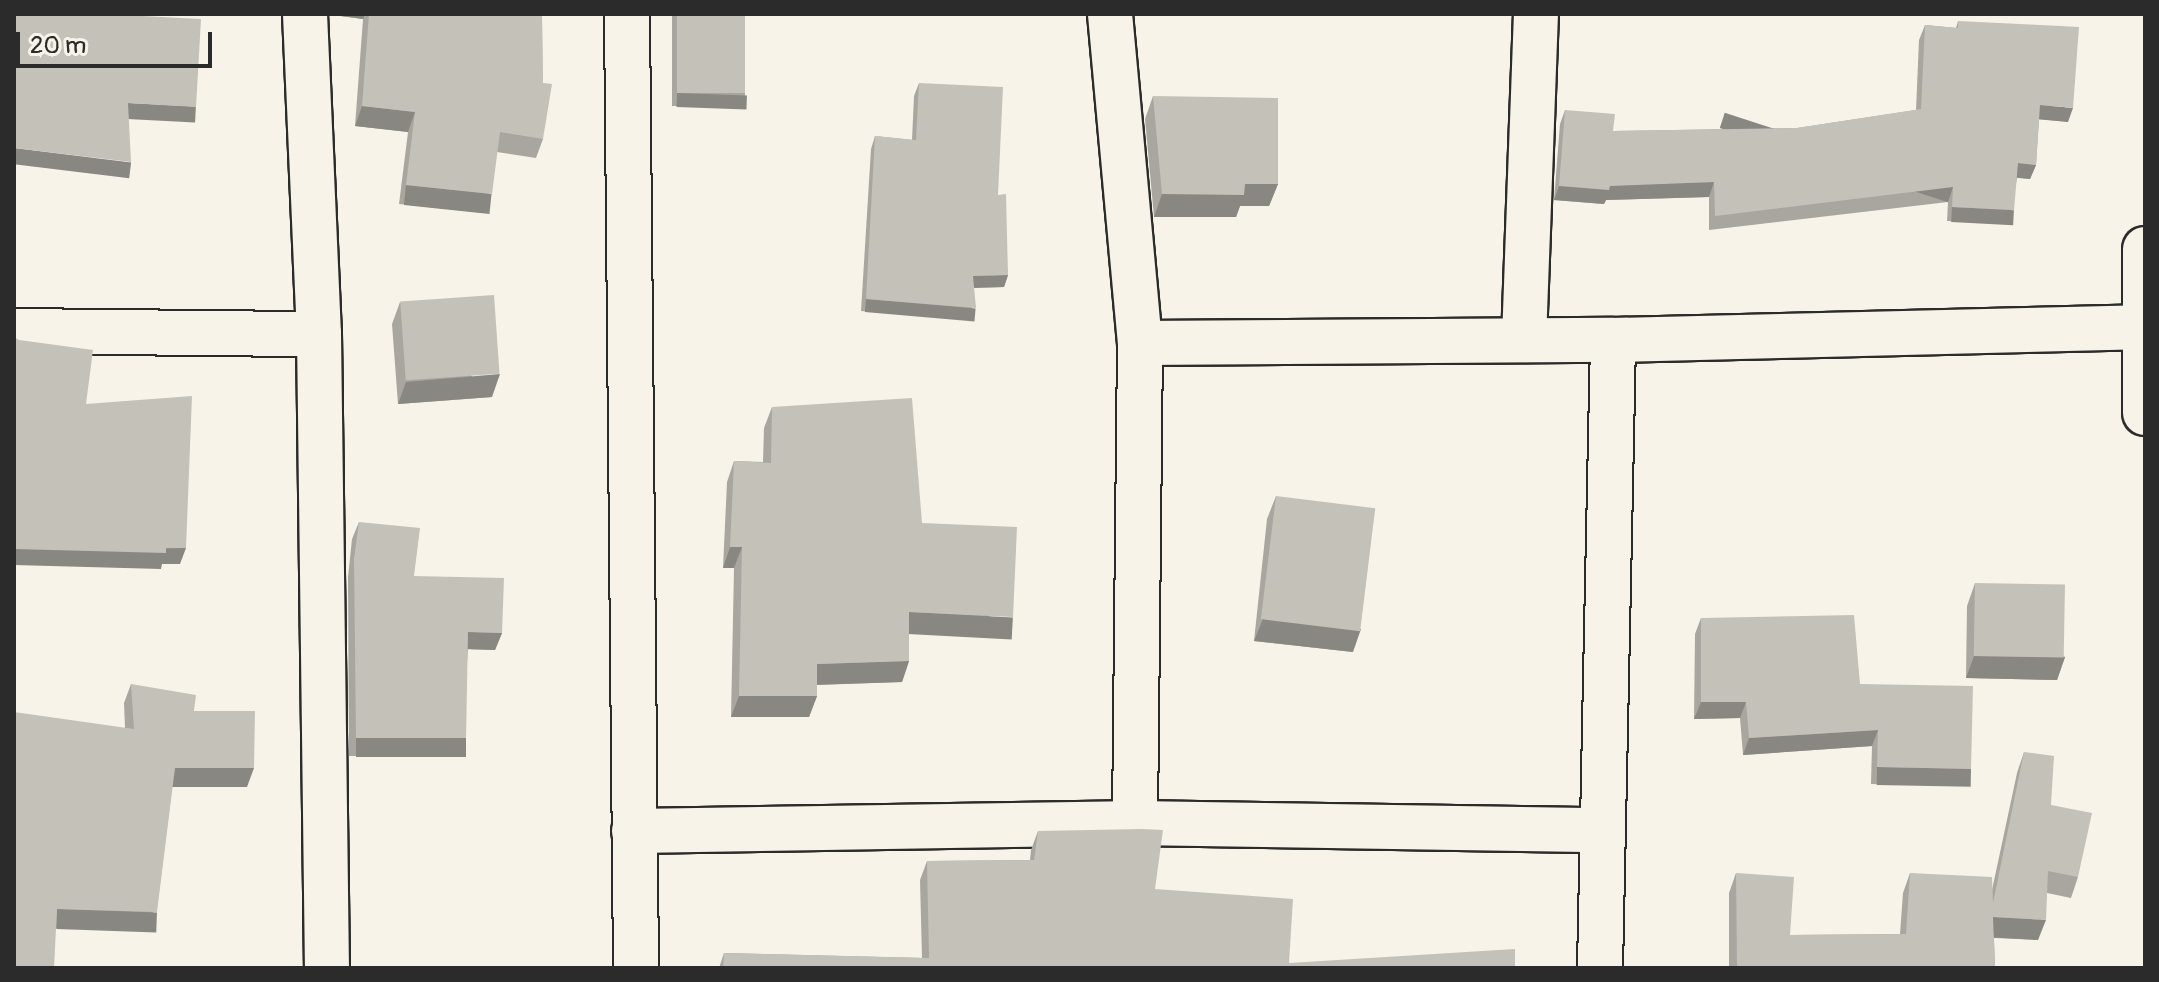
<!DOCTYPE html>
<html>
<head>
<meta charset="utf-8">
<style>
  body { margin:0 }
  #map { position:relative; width:2159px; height:982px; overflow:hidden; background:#f7f3e8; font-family:Pangolin,sans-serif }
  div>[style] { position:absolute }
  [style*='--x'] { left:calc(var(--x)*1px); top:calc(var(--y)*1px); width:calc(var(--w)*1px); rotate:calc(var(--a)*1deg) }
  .roads { filter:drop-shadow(2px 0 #2b2b2b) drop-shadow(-2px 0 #2b2b2b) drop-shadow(0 2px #2b2b2b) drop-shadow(0 -2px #2b2b2b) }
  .minor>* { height:44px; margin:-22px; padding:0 22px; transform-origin:22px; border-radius:22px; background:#f7f3e8 }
  .wall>* { inset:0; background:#a9a69f; transform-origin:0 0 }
  .shaded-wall>* { inset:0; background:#898782; transform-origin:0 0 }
  .building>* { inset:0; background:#c4c1b9; transform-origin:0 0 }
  span { translate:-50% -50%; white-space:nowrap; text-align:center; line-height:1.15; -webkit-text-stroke:6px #f7f3e8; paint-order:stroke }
  .frame { position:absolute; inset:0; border:16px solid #2b2b2b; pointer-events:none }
  .scale { position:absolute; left:16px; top:32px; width:196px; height:36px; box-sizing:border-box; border:4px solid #2b2b2b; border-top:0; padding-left:10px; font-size:24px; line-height:28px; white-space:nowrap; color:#2b2b2b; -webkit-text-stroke:6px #f7f3e8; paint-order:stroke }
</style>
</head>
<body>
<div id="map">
  <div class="roads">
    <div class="minor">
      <i style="--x:305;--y:14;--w:320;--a:87.5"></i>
      <i style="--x:319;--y:334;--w:634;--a:89.28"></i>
      <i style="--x:627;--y:14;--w:954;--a:89.46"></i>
      <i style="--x:1110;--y:14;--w:330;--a:84.8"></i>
      <i style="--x:1140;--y:343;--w:480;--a:90.6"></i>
      <i style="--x:2145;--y:249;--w:164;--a:90"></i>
      <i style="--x:14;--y:331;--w:305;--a:0.6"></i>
      <i style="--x:1524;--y:340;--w:326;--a:-87.9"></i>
      <i style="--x:1140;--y:343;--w:473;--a:-0.4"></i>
      <i style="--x:1613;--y:340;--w:532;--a:-1.4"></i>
      <i style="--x:634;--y:831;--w:501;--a:-0.91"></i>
      <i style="--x:1135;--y:823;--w:467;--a:0.9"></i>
      <i style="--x:1600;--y:968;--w:628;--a:-88.81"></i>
    </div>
  </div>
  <div class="wall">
    <i style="clip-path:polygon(333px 14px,542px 14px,543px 139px,536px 158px,497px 152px,485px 213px,399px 204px,408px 132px,355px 126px,363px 19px,333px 15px)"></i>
    <i style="left:672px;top:14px;width:73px;height:92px"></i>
    <i style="clip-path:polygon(1958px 21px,2068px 122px,2039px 119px,2036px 165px,2030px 179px,2017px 178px,2009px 224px,1947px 221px,1948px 202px,1709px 230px,1709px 197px,1606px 200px,1604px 204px,1554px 200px,1560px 124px,1565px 110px,1613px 131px,1797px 128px,1916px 110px,1919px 40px,1925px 25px,1956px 28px)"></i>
    <i style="clip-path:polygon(919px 83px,998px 195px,1008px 275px,1004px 287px,974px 288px,971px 320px,861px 311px,871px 149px,875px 136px,912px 140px,914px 96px)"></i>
    <i style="clip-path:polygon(1153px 96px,1278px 184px,1269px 206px,1240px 206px,1236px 217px,1154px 217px,1145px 119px)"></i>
    <i style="clip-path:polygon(400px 302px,492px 397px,398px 404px,392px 324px)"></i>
    <i style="clip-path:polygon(772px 407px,922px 523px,1005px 638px,909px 633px,909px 661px,902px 682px,817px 685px,817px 696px,809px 717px,731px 717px,734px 568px,723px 568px,727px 482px,734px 461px,763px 462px,764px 428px)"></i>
    <i style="clip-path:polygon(1276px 496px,1353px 652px,1254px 641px,1267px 519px)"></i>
    <i style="clip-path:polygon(359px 522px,414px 576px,502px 633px,495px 650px,468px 649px,460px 756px,349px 756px,348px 577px,352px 539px)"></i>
    <i style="clip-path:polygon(1975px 583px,2065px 657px,2057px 680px,1966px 678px,1967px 606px)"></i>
    <i style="clip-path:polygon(1701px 618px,1860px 684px,1971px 769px,1965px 786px,1871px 784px,1872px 746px,1743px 755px,1740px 718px,1694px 719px,1695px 634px)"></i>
    <i style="clip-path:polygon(131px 684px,194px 711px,247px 787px,172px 787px,150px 931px,56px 928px,14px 968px,125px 727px,124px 703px)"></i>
    <i style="clip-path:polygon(2024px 752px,2051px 805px,2078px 877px,2071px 898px,2047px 893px,2038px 940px,1994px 938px,1995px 968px,1729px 968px,1729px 893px,1736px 873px,1790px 935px,1900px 934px,1903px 893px,1910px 873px,1992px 890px,2017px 773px)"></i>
    <i style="clip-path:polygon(1038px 831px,1155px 889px,1289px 963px,1515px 968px,719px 968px,724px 953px,922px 958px,920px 880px,927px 861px,1030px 860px,1031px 850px)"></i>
  </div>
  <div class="shaded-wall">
    <i style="clip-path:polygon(334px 14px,365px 14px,363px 19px,333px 15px)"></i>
    <i style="left:677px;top:93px;width:70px;height:14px;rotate:2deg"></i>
    <i style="left:128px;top:103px;width:68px;height:16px;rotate:3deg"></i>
    <i style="clip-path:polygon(2040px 105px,2073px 108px,2068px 122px,2035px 119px)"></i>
    <i style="clip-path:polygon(362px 106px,415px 112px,408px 132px,355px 126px)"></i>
    <i style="left:14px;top:148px;width:118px;height:16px;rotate:7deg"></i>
    <i style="clip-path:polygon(2018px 163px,2036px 165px,2030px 179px,2013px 177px)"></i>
    <i style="clip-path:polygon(1714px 182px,1709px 197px,1606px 200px,1604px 204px,1554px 200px,1559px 186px)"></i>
    <i style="clip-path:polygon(1245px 184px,1278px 184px,1269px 206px,1240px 206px,1236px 217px,1154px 217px,1162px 194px)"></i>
    <i style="left:406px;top:185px;width:86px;height:20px;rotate:6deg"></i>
    <i style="left:1953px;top:187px;width:16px;height:240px;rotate:108deg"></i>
    <i style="left:1952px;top:207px;width:62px;height:15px;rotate:3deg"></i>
    <i style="clip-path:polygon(1008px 275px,1004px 287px,968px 288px,973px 276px)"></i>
    <i style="left:866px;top:299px;width:110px;height:13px;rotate:5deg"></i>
    <i style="clip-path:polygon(500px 374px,492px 397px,398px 404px,406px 382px)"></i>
    <i style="clip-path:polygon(730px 547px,742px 547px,734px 568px,723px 568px)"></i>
    <i style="clip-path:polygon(186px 548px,180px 564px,162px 564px,161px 569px,14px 565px,14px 549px)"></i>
    <i style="left:909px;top:612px;width:104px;height:22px;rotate:3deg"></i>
    <i style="clip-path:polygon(1263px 619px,1361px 629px,1353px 652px,1254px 641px)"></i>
    <i style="clip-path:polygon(468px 632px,502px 633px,495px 650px,462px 649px)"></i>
    <i style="clip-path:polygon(1974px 656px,2065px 657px,2057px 680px,1966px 678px)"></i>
    <i style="clip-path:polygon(909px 661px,902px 682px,809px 685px,817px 664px)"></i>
    <i style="clip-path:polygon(739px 696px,817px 696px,809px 717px,731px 717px)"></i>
    <i style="clip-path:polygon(1701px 702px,1746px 702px,1740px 718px,1694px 719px)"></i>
    <i style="clip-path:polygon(1878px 730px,1872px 746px,1743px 755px,1749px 738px)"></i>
    <i style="left:356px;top:738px;width:110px;height:19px"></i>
    <i style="left:1877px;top:767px;width:94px;height:18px;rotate:1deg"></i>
    <i style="clip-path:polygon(175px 768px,254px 768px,247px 787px,168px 787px)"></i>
    <i style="left:57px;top:909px;width:100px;height:20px;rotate:2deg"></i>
    <i style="clip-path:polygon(1993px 917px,2046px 920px,2038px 940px,1986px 937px)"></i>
  </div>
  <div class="building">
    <i style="clip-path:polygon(14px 14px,103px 14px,201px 19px,196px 107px,128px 103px,131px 162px,14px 148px)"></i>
    <i style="clip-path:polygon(369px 14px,542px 14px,543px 83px,552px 84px,543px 139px,500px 132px,492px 194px,406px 185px,415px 112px,362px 106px)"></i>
    <i style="left:677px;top:14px;width:68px;height:79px"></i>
    <i style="clip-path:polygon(1958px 21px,2079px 27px,2073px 108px,2040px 105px,2036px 165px,2018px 163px,2014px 210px,1952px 207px,1953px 187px,1715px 216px,1714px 182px,1610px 186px,1609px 190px,1559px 186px,1565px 110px,1615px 114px,1613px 131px,1797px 128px,1921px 109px,1925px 25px,1958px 28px)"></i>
    <i style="clip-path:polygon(919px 83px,1003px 87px,998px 195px,1006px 194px,1008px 275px,973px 276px,976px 308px,866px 299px,875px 136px,916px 140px)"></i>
    <i style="clip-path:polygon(1153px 96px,1278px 98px,1278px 184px,1245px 184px,1244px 195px,1162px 194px)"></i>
    <i style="left:494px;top:295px;width:79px;height:94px;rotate:86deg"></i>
    <i style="clip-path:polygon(14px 337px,19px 340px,93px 350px,86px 404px,192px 396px,186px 548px,166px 548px,166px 553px,14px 549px)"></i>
    <i style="clip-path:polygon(912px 398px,922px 523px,1017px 527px,1013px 617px,909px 612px,909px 661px,817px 664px,817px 696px,739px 696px,742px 547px,730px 547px,734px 461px,771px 463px,772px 407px)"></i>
    <i style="left:1276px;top:496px;width:100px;height:124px;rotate:7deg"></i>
    <i style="clip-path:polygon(359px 522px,420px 528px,414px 576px,504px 578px,502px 633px,468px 632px,466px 738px,356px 738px,354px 559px)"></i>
    <i style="left:1975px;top:583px;width:90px;height:73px;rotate:1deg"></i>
    <i style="clip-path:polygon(1854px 615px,1860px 684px,1973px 686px,1971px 769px,1877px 767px,1878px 730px,1749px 738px,1746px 702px,1701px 702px,1701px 618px)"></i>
    <i style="clip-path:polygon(131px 684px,196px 695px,194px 711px,255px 711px,254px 768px,175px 768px,157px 912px,57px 909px,54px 968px,14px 968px,14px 712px,134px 729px)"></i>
    <i style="clip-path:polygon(2024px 752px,2054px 756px,2051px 805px,2092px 813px,2078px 877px,2048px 871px,2046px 920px,1993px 917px,1995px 968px,1737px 968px,1736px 873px,1794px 877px,1790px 935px,1906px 934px,1910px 873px,1992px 877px,1993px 903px)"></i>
    <i style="clip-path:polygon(1142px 829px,1163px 830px,1155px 889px,1293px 899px,1289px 963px,1515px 949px,1515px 968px,723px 968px,724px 953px,929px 958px,927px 861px,1034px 860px,1038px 831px)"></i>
  </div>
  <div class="frame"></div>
  <div class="scale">20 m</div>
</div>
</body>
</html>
